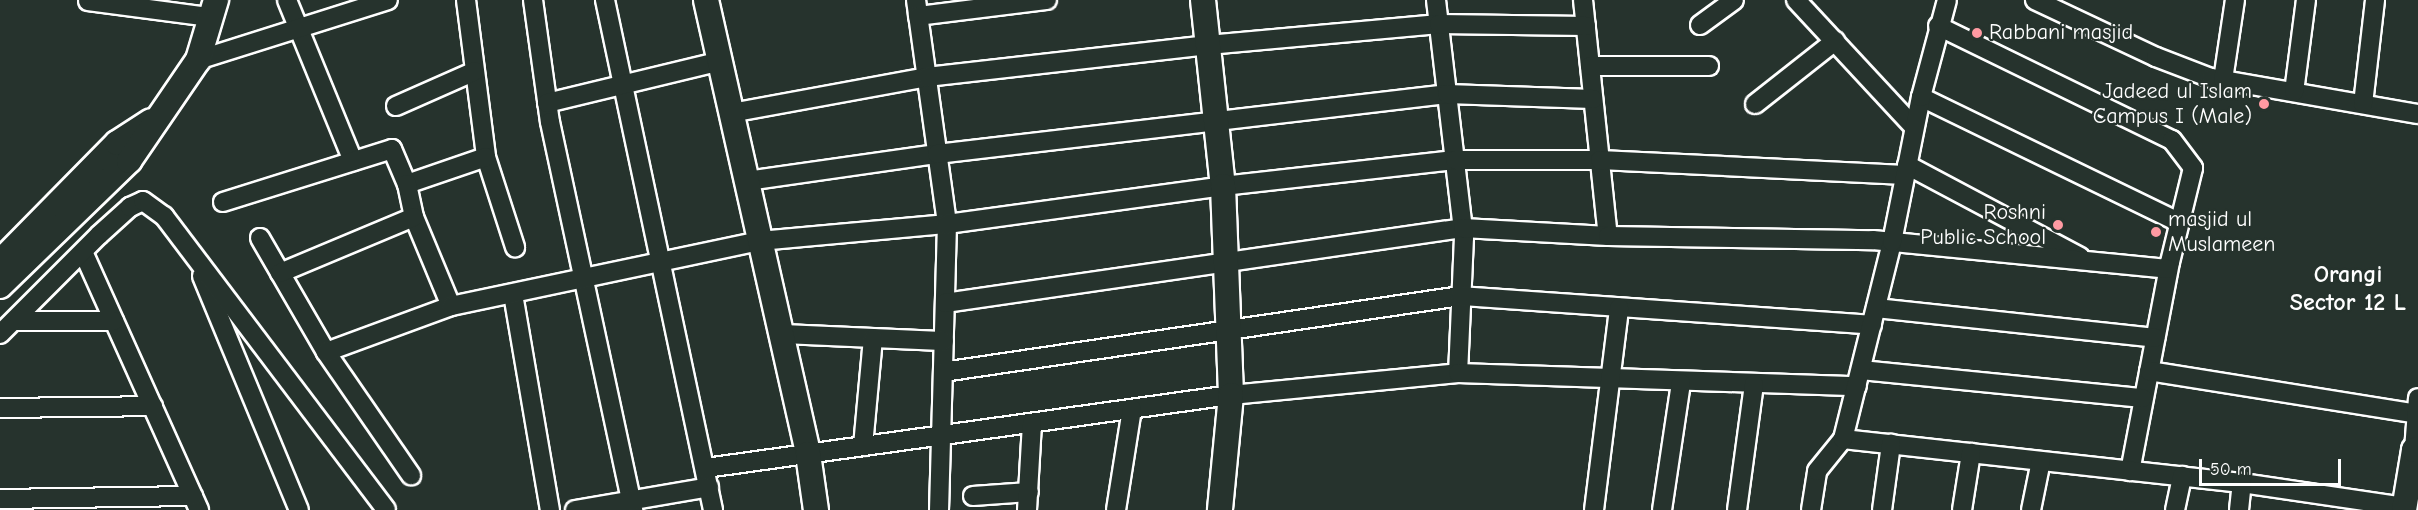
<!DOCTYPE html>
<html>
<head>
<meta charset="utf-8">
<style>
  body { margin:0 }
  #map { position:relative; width:2418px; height:510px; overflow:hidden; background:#26332d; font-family:"Comic Neue",sans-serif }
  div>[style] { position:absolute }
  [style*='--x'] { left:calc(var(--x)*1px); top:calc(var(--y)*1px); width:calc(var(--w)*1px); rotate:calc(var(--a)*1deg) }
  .roads { filter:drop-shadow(2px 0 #fff) drop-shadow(-2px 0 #fff) drop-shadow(0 2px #fff) drop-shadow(0 -2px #fff) }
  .street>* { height:18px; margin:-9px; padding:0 9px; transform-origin:9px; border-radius:9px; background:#26332d }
  .secondary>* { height:24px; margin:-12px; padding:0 12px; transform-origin:12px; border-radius:12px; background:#26332d }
  .dots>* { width:16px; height:16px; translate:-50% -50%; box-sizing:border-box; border:3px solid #26332d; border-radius:50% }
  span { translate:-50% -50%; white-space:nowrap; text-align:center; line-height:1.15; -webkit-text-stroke:4.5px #26332d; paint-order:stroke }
  .poi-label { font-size:22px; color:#fff }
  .left { translate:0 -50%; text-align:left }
  .right { translate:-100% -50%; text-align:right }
  .neighbourhood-label { font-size:24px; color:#fff; font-weight:700 }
  .scale { position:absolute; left:2199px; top:459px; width:142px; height:27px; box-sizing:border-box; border:3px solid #fff; border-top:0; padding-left:8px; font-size:18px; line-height:21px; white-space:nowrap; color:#fff; -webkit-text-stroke:4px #26332d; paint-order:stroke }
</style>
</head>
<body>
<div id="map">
  <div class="roads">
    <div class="street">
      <i style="--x:287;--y:0;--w:174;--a:67.7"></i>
      <i style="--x:466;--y:0;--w:158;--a:82.7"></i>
      <i style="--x:486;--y:157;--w:95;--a:72.1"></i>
      <i style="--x:533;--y:0;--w:123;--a:82.1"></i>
      <i style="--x:550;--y:122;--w:397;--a:77.9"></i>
      <i style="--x:605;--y:0;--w:521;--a:78.04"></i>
      <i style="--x:916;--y:0;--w:226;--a:82.1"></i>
      <i style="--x:947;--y:224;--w:286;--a:91.6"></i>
      <i style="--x:1436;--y:0;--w:239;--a:83.3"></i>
      <i style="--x:1464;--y:237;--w:136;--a:92.5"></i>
      <i style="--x:1583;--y:0;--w:237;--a:84"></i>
      <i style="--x:1796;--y:0;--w:173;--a:47.1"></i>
      <i style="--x:2035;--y:0;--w:134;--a:25.2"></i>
      <i style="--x:2156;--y:57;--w:59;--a:20.9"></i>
      <i style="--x:2211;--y:78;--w:210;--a:9.9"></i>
      <i style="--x:88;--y:1;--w:123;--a:7.5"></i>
      <i style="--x:918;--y:16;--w:130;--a:-7.1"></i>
      <i style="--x:1700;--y:25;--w:42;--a:-36.3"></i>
      <i style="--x:1938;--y:26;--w:260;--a:26"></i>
      <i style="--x:2172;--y:140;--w:35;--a:53"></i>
      <i style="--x:2193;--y:168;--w:97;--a:103.7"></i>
      <i style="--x:2170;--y:262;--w:213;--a:100.8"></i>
      <i style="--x:198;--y:60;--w:199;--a:-17.5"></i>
      <i style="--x:1590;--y:66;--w:119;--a:0"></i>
      <i style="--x:2223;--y:80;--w:81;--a:-81.5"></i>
      <i style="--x:2294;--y:92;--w:93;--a:-82.6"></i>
      <i style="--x:1921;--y:97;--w:287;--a:25.9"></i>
      <i style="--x:547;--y:103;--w:178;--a:-13.6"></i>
      <i style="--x:1755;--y:104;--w:102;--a:-38.2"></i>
      <i style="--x:2363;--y:104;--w:105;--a:-83.4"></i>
      <i style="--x:396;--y:106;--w:86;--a:-23.9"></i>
      <i style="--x:731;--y:113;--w:199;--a:-10.4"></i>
      <i style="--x:927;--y:77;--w:283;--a:-6.5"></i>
      <i style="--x:1208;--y:45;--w:232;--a:-5.2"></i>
      <i style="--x:1439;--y:24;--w:147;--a:0.8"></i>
      <i style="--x:1907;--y:165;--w:196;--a:28"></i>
      <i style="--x:747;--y:181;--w:192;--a:-8.1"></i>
      <i style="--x:937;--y:154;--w:514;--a:-6.71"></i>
      <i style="--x:1447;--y:94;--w:146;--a:2"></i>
      <i style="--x:407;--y:184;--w:83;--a:-18.9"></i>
      <i style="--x:223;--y:202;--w:177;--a:-17.4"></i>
      <i style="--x:392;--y:149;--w:38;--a:67"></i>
      <i style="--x:407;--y:184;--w:34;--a:78"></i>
      <i style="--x:414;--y:217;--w:96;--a:67.4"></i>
      <i style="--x:260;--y:238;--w:132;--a:59.9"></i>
      <i style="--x:326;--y:352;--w:150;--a:55.4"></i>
      <i style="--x:84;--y:254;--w:281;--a:65.8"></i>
      <i style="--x:280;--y:273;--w:145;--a:-22.7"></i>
      <i style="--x:202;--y:276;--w:253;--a:67.5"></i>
      <i style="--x:513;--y:294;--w:219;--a:80.3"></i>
      <i style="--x:945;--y:303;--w:523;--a:-8.24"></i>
      <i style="--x:1463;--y:228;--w:145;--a:3.2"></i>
      <i style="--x:1608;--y:236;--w:265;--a:0.9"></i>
      <i style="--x:1873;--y:240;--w:296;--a:5.6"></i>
      <i style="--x:1876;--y:308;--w:281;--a:6.1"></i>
      <i style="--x:15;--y:321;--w:99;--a:0"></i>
      <i style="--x:0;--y:334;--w:140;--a:-45"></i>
      <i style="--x:99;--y:235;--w:42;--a:-42.1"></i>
      <i style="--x:130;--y:207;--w:14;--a:-25"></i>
      <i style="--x:143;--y:201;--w:26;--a:36"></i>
      <i style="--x:164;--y:216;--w:368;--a:52.9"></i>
      <i style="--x:781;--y:334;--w:163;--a:2.5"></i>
      <i style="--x:326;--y:352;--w:133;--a:-20.2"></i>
      <i style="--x:451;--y:306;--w:316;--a:-11.9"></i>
      <i style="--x:760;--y:241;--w:188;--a:-5.2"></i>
      <i style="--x:947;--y:224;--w:279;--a:-7.8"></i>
      <i style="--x:1223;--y:186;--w:233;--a:-6.4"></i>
      <i style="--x:1455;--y:160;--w:145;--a:0"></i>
      <i style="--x:1600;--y:160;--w:305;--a:2.8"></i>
      <i style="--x:1861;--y:370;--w:283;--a:5.7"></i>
      <i style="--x:2149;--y:371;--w:270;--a:9.1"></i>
      <i style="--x:943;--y:372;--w:524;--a:-8.35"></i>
      <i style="--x:1461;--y:296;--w:412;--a:4"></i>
      <i style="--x:0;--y:408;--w:153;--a:-0.7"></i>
      <i style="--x:1843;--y:439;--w:401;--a:6.3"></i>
      <i style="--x:2242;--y:483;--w:164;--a:8.4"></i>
      <i style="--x:863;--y:446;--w:108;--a:-84.7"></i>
      <i style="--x:2414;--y:450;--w:52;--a:-85.6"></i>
      <i style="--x:706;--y:468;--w:530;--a:-7.92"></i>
      <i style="--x:1231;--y:395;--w:228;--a:-5.5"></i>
      <i style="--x:1458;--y:373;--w:399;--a:1.9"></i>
      <i style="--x:973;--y:496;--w:56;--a:-4.1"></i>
      <i style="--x:0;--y:499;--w:193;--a:-0.9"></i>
      <i style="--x:575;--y:510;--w:136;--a:-9.7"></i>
      <i style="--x:1027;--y:510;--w:87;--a:-86.7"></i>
      <i style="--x:1116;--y:510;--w:102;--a:-81"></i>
      <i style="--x:1594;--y:510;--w:204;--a:-82.9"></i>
      <i style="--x:1662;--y:510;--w:128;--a:-81.5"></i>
      <i style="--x:1737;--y:510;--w:127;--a:-82.3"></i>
      <i style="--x:1811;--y:510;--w:39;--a:-81"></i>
      <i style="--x:1817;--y:471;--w:41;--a:-50.9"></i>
      <i style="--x:1843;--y:439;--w:203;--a:-76"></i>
      <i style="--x:1892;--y:242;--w:148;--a:-78.7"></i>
      <i style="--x:1921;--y:97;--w:100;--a:-75"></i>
      <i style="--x:1882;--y:510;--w:67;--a:-82.2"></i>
      <i style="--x:1962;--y:510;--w:58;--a:-81"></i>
      <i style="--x:2031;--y:510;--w:50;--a:-78.5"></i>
      <i style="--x:2175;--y:510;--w:35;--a:-78"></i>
      <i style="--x:2239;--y:510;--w:27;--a:-84"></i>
    </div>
    <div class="secondary">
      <i style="--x:706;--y:0;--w:465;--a:77.3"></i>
      <i style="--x:808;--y:454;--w:57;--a:81.9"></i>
      <i style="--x:1203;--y:0;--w:187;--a:83.9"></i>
      <i style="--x:1223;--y:186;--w:209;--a:87.8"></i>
      <i style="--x:1231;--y:395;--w:116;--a:95.5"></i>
      <i style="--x:0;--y:262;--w:167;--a:-45.5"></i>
      <i style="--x:117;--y:143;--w:40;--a:-32.9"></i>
      <i style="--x:0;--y:286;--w:180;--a:-44.1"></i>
      <i style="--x:129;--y:161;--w:122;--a:-55.7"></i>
      <i style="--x:198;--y:60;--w:63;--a:-73.3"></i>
      <i style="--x:2404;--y:510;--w:61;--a:-80.5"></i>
      <i style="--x:2414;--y:450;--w:4;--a:0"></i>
    </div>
  </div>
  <div class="dots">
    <i style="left:1977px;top:33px;background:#ff9aa2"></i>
    <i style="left:2264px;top:104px;background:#ff9aa2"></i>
    <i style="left:2058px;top:225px;background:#ff9aa2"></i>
    <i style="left:2156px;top:232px;background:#ff9aa2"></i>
  </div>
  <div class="poi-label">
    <span class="left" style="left:1989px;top:33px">Rabbani masjid</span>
    <span class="right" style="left:2252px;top:104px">Jadeed ul Islam<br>Campus I (Male)</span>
    <span class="right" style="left:2046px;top:225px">Roshni<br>Public School</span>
    <span class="left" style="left:2168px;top:232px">masjid ul<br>Muslameen</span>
  </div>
  <div class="neighbourhood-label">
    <span style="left:2348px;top:289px">Orangi<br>Sector 12 L</span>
  </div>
  <div class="scale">50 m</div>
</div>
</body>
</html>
